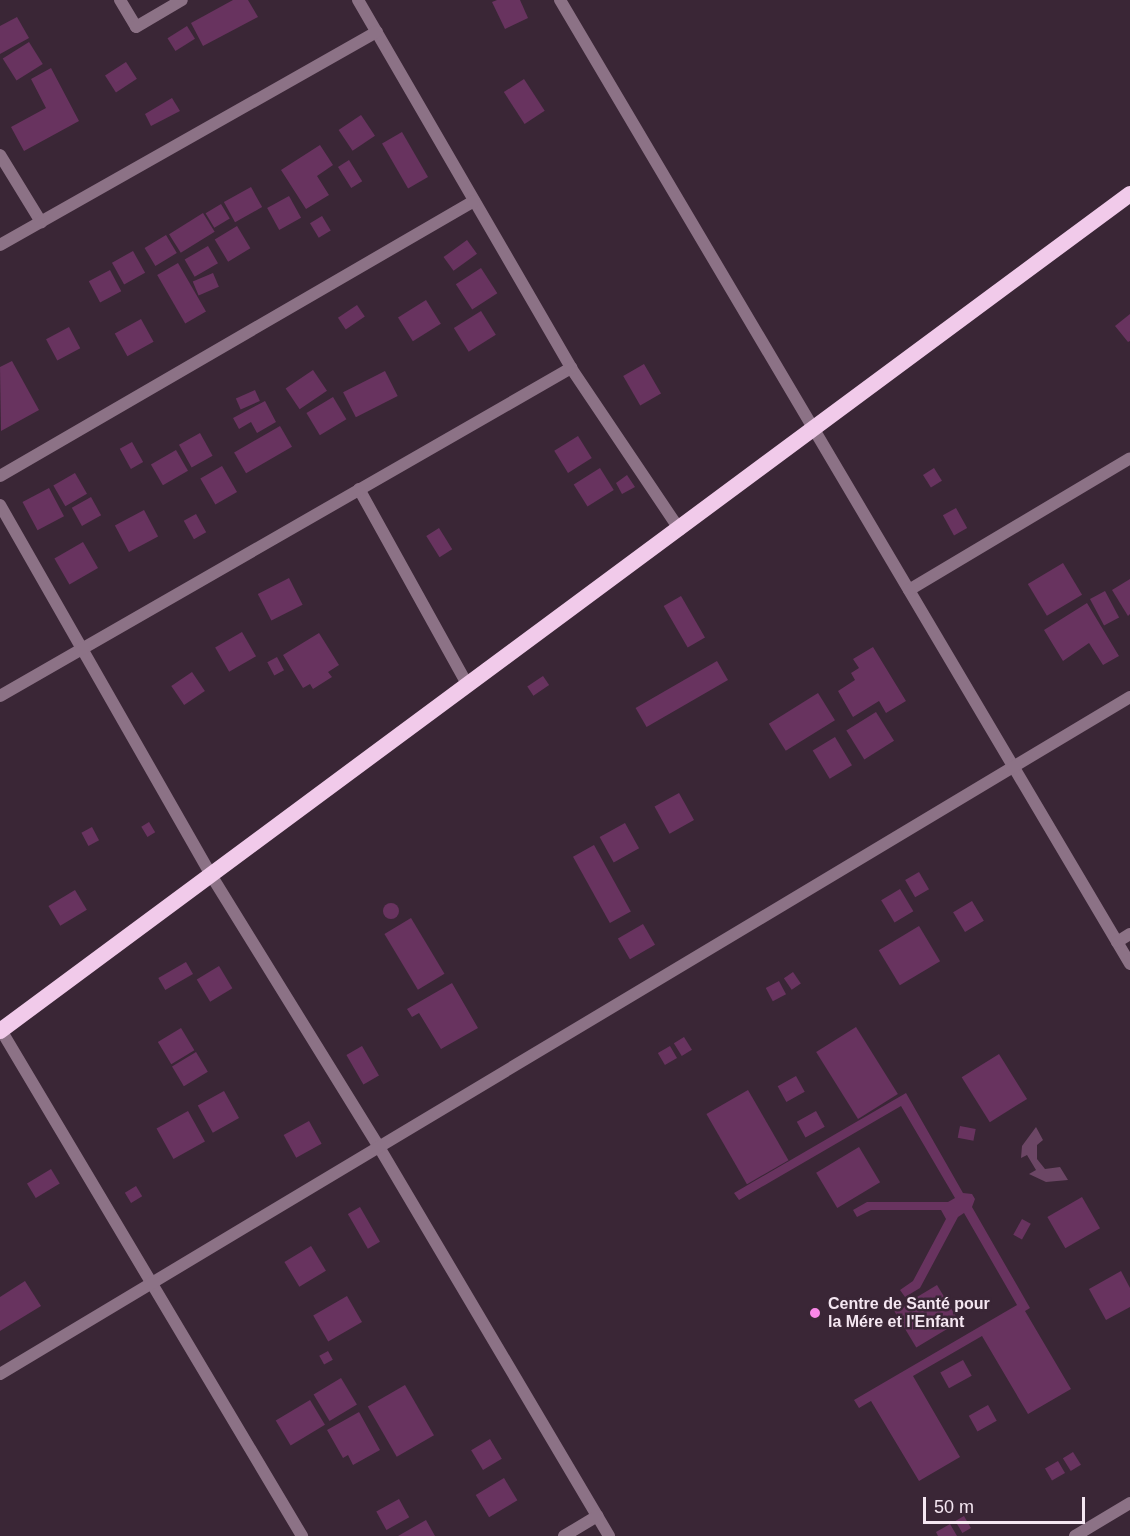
<!DOCTYPE html>
<html>
<head>
<meta charset="utf-8">
<style>
  body { margin:0 }
  #map { position:relative; width:1130px; height:1536px; overflow:hidden; background:#3a2636; font-family:Arial,sans-serif }
  div>[style] { position:absolute }
  [style*='--x'] { left:calc(var(--x)*1px); top:calc(var(--y)*1px); width:calc(var(--w)*1px); rotate:calc(var(--a)*1deg) }
  .green>* { inset:0; background:#6c4665 }
  .building>* { inset:0; background:#68335f; transform-origin:0 0 }
  .round { border-radius:50% }
  .minor>* { height:12px; margin:-6px; padding:0 6px; transform-origin:6px; border-radius:6px; background:#8c7286 }
  .trunk>* { height:16px; margin:-8px; padding:0 8px; transform-origin:8px; border-radius:8px; background:#f1caea }
  .dots>* { width:16px; height:16px; translate:-50% -50%; box-sizing:border-box; border:3px solid #3a2636; border-radius:50% }
  span { translate:-50% -50%; white-space:nowrap; text-align:center; line-height:1.15; -webkit-text-stroke:5px #3a2636; paint-order:stroke }
  .poi-label { font-size:16px; color:#f4e6f1; font-weight:700 }
  .left { translate:0 -50%; text-align:left }
  .scale { position:absolute; left:923px; top:1497px; width:162px; height:27px; box-sizing:border-box; border:3px solid #f4e6f1; border-top:0; padding-left:8px; font-size:18px; line-height:21px; white-space:nowrap; color:#f4e6f1; -webkit-text-stroke:4px #3a2636; paint-order:stroke }
</style>
</head>
<body>
<div id="map">
  <div class="green">
    <i style="clip-path:polygon(1036px 1127px,1043px 1140px,1037px 1145px,1037px 1159px,1045px 1169px,1060px 1167px,1068px 1180px,1046px 1182px,1029px 1174px,1036px 1170px,1027px 1155px,1021px 1158px,1022px 1146px)"></i>
  </div>
  <div class="building">
    <i style="clip-path:polygon(233px 0,248px 0,258px 17px,203px 46px,191px 23px)"></i>
    <i style="clip-path:polygon(497px 0,520px 0,528px 18px,505px 29px,492px 2px)"></i>
    <i style="clip-path:polygon(17px 17px,29px 38px,0 54px,0 26px)"></i>
    <i style="left:187px;top:26px;width:15px;height:23px;rotate:58deg"></i>
    <i style="left:29px;top:42px;width:26px;height:31px;rotate:58deg"></i>
    <i style="left:126px;top:62px;width:20px;height:25px;rotate:57deg"></i>
    <i style="clip-path:polygon(51px 68px,79px 121px,24px 151px,11px 127px,46px 108px,31px 79px)"></i>
    <i style="left:524px;top:79px;width:38px;height:24px;rotate:57deg"></i>
    <i style="clip-path:polygon(172px 98px,180px 111px,151px 126px,145px 114px)"></i>
    <i style="left:361px;top:115px;width:25px;height:27px;rotate:56deg"></i>
    <i style="left:402px;top:132px;width:52px;height:23px;rotate:60deg"></i>
    <i style="clip-path:polygon(320px 145px,333px 165px,317px 176px,329px 195px,306px 209px,281px 170px)"></i>
    <i style="left:349px;top:160px;width:25px;height:13px;rotate:58deg"></i>
    <i style="left:251px;top:187px;width:23px;height:31px;rotate:61deg"></i>
    <i style="left:289px;top:196px;width:25px;height:25px;rotate:61deg"></i>
    <i style="left:221px;top:204px;width:17px;height:18px;rotate:59deg"></i>
    <i style="left:203px;top:213px;width:22px;height:40px;rotate:58deg"></i>
    <i style="left:322px;top:216px;width:17px;height:14px;rotate:59deg"></i>
    <i style="left:237px;top:226px;width:26px;height:26px;rotate:59deg"></i>
    <i style="left:166px;top:235px;width:21px;height:25px;rotate:59deg"></i>
    <i style="left:467px;top:240px;width:17px;height:29px;rotate:54deg"></i>
    <i style="left:208px;top:246px;width:20px;height:27px;rotate:60deg"></i>
    <i style="left:133px;top:251px;width:25px;height:24px;rotate:61deg"></i>
    <i style="left:178px;top:263px;width:56px;height:24px;rotate:60deg"></i>
    <i style="left:481px;top:268px;width:30px;height:30px;rotate:57deg"></i>
    <i style="left:110px;top:270px;width:24px;height:24px;rotate:62deg"></i>
    <i style="left:213px;top:273px;width:15px;height:22px;rotate:67deg"></i>
    <i style="left:426px;top:300px;width:28px;height:33px;rotate:58deg"></i>
    <i style="left:357px;top:305px;width:14px;height:23px;rotate:56deg"></i>
    <i style="left:481px;top:311px;width:28px;height:32px;rotate:58deg"></i>
    <i style="clip-path:polygon(1130px 314px,1130px 341px,1128px 342px,1115px 326px)"></i>
    <i style="left:141px;top:319px;width:26px;height:30px;rotate:61deg"></i>
    <i style="left:69px;top:327px;width:24px;height:26px;rotate:62deg"></i>
    <i style="clip-path:polygon(12px 361px,39px 410px,1px 431px,0 367px)"></i>
    <i style="left:644px;top:364px;width:34px;height:24px;rotate:60deg"></i>
    <i style="left:313px;top:370px;width:25px;height:33px;rotate:56deg"></i>
    <i style="left:385px;top:371px;width:28px;height:47px;rotate:63deg"></i>
    <i style="left:255px;top:390px;width:12px;height:21px;rotate:66deg"></i>
    <i style="left:333px;top:397px;width:26px;height:31px;rotate:59deg"></i>
    <i style="clip-path:polygon(265px 401px,276px 422px,257px 433px,251px 422px,239px 429px,233px 418px)"></i>
    <i style="left:280px;top:426px;width:24px;height:53px;rotate:60deg"></i>
    <i style="left:200px;top:433px;width:26px;height:24px;rotate:61deg"></i>
    <i style="left:578px;top:436px;width:26px;height:28px;rotate:58deg"></i>
    <i style="left:132px;top:442px;width:23px;height:14px;rotate:61deg"></i>
    <i style="left:176px;top:450px;width:24px;height:29px;rotate:60deg"></i>
    <i style="left:222px;top:466px;width:30px;height:25px;rotate:60deg"></i>
    <i style="left:600px;top:468px;width:26px;height:31px;rotate:58deg"></i>
    <i style="left:934px;top:468px;width:15px;height:13px;rotate:58deg"></i>
    <i style="left:75px;top:473px;width:24px;height:25px;rotate:60deg"></i>
    <i style="clip-path:polygon(627px 475px,635px 487px,622px 494px,616px 483px)"></i>
    <i style="left:49px;top:488px;width:32px;height:30px;rotate:62deg"></i>
    <i style="left:91px;top:497px;width:21px;height:22px;rotate:61deg"></i>
    <i style="left:956px;top:508px;width:23px;height:15px;rotate:61deg"></i>
    <i style="left:144px;top:510px;width:30px;height:33px;rotate:62deg"></i>
    <i style="left:196px;top:514px;width:21px;height:14px;rotate:61deg"></i>
    <i style="left:439px;top:528px;width:25px;height:15px;rotate:58deg"></i>
    <i style="left:83px;top:542px;width:30px;height:33px;rotate:60deg"></i>
    <i style="left:1063px;top:563px;width:37px;height:41px;rotate:59deg"></i>
    <i style="left:289px;top:578px;width:30px;height:35px;rotate:63deg"></i>
    <i style="clip-path:polygon(1130px 579px,1130px 614px,1128px 616px,1112px 590px)"></i>
    <i style="left:1105px;top:591px;width:30px;height:17px;rotate:62deg"></i>
    <i style="left:681px;top:596px;width:48px;height:20px;rotate:60deg"></i>
    <i style="clip-path:polygon(1087px 603px,1119px 656px,1103px 665px,1089px 643px,1063px 661px,1044px 630px)"></i>
    <i style="left:242px;top:632px;width:28px;height:31px;rotate:60deg"></i>
    <i style="clip-path:polygon(319px 633px,339px 665px,328px 672px,332px 677px,313px 689px,310px 684px,303px 688px,283px 655px)"></i>
    <i style="clip-path:polygon(873px 647px,906px 701px,886px 713px,879px 701px,853px 717px,838px 691px,855px 680px,851px 673px,859px 668px,853px 659px)"></i>
    <i style="left:277px;top:657px;width:15px;height:11px;rotate:62deg"></i>
    <i style="left:717px;top:661px;width:22px;height:94px;rotate:60deg"></i>
    <i style="left:192px;top:672px;width:23px;height:25px;rotate:56deg"></i>
    <i style="left:543px;top:676px;width:11px;height:19px;rotate:56deg"></i>
    <i style="left:818px;top:693px;width:32px;height:58px;rotate:58deg"></i>
    <i style="left:876px;top:712px;width:34px;height:35px;rotate:58deg"></i>
    <i style="left:835px;top:737px;width:33px;height:26px;rotate:59deg"></i>
    <i style="left:679px;top:793px;width:31px;height:28px;rotate:61deg"></i>
    <i style="left:149px;top:822px;width:12px;height:9px;rotate:59deg"></i>
    <i style="left:625px;top:823px;width:29px;height:29px;rotate:61deg"></i>
    <i style="left:92px;top:827px;width:15px;height:12px;rotate:62deg"></i>
    <i style="left:594px;top:845px;width:76px;height:24px;rotate:61deg"></i>
    <i style="left:919px;top:872px;width:20px;height:16px;rotate:60deg"></i>
    <i style="left:900px;top:889px;width:26px;height:22px;rotate:59deg"></i>
    <i style="left:75px;top:890px;width:23px;height:31px;rotate:59deg"></i>
    <i style="left:972px;top:901px;width:23px;height:22px;rotate:59deg"></i>
    <i class="round" style="left:383px;top:903px;width:16px;height:16px"></i>
    <i style="left:411px;top:918px;width:65px;height:31px;rotate:59deg"></i>
    <i style="left:643px;top:924px;width:24px;height:29px;rotate:60deg"></i>
    <i style="left:919px;top:926px;width:41px;height:47px;rotate:59deg"></i>
    <i style="left:186px;top:962px;width:14px;height:32px;rotate:60deg"></i>
    <i style="left:219px;top:966px;width:26px;height:26px;rotate:59deg"></i>
    <i style="left:793px;top:972px;width:14px;height:11px;rotate:56deg"></i>
    <i style="left:779px;top:981px;width:15px;height:15px;rotate:62deg"></i>
    <i style="clip-path:polygon(452px 983px,478px 1028px,441px 1049px,419px 1013px,412px 1017px,407px 1009px)"></i>
    <i style="left:856px;top:1027px;width:79px;height:47px;rotate:58deg"></i>
    <i style="left:181px;top:1028px;width:26px;height:27px;rotate:59deg"></i>
    <i style="left:684px;top:1037px;width:15px;height:12px;rotate:58deg"></i>
    <i style="left:362px;top:1046px;width:34px;height:18px;rotate:60deg"></i>
    <i style="left:670px;top:1046px;width:14px;height:14px;rotate:60deg"></i>
    <i style="left:196px;top:1052px;width:23px;height:28px;rotate:59deg"></i>
    <i style="left:999px;top:1054px;width:53px;height:44px;rotate:58deg"></i>
    <i style="left:796px;top:1076px;width:18px;height:21px;rotate:61deg"></i>
    <i style="left:748px;top:1090px;width:81px;height:48px;rotate:60deg"></i>
    <i style="left:224px;top:1091px;width:31px;height:30px;rotate:61deg"></i>
    <i style="clip-path:polygon(906px 1093px,963px 1193px,972px 1194px,975px 1199px,972px 1207px,1030px 1308px,1025px 1311px,1071px 1389px,1028px 1414px,982px 1336px,913px 1376px,960px 1457px,919px 1481px,871px 1401px,859px 1408px,854px 1400px,1017px 1305px,964px 1213px,958px 1217px,920px 1288px,905px 1297px,900px 1290px,913px 1281px,946px 1219px,941px 1210px,871px 1210px,857px 1217px,853px 1210px,867px 1202px,948px 1202px,955px 1198px,901px 1106px,739px 1200px,734px 1193px)"></i>
    <i style="left:188px;top:1111px;width:35px;height:36px;rotate:61deg"></i>
    <i style="left:816px;top:1111px;width:18px;height:22px;rotate:61deg"></i>
    <i style="left:309px;top:1121px;width:26px;height:29px;rotate:61deg"></i>
    <i style="left:960px;top:1126px;width:16px;height:12px;rotate:11deg"></i>
    <i style="left:859px;top:1147px;width:41px;height:50px;rotate:59deg"></i>
    <i style="left:51px;top:1169px;width:17px;height:28px;rotate:59deg"></i>
    <i style="left:136px;top:1186px;width:12px;height:13px;rotate:59deg"></i>
    <i style="left:1082px;top:1197px;width:36px;height:40px;rotate:60deg"></i>
    <i style="left:360px;top:1207px;width:40px;height:14px;rotate:60deg"></i>
    <i style="left:1022px;top:1219px;width:10px;height:18px;rotate:29deg"></i>
    <i style="left:311px;top:1246px;width:29px;height:31px;rotate:59deg"></i>
    <i style="clip-path:polygon(1121px 1271px,1130px 1288px,1130px 1307px,1106px 1320px,1089px 1289px)"></i>
    <i style="clip-path:polygon(25px 1281px,41px 1306px,0 1331px,0 1297px)"></i>
    <i style="left:937px;top:1285px;width:43px;height:50px;rotate:59deg"></i>
    <i style="left:347px;top:1296px;width:30px;height:39px;rotate:60deg"></i>
    <i style="left:328px;top:1351px;width:10px;height:10px;rotate:61deg"></i>
    <i style="left:963px;top:1360px;width:18px;height:26px;rotate:61deg"></i>
    <i style="left:341px;top:1378px;width:31px;height:32px;rotate:59deg"></i>
    <i style="left:405px;top:1385px;width:58px;height:43px;rotate:60deg"></i>
    <i style="left:310px;top:1400px;width:29px;height:40px;rotate:59deg"></i>
    <i style="left:988px;top:1405px;width:18px;height:22px;rotate:61deg"></i>
    <i style="clip-path:polygon(359px 1412px,380px 1450px,353px 1465px,348px 1455px,343px 1458px,327px 1430px)"></i>
    <i style="left:490px;top:1439px;width:23px;height:22px;rotate:59deg"></i>
    <i style="left:1073px;top:1452px;width:15px;height:12px;rotate:58deg"></i>
    <i style="left:1058px;top:1461px;width:14px;height:15px;rotate:60deg"></i>
    <i style="left:504px;top:1478px;width:26px;height:33px;rotate:59deg"></i>
    <i style="left:399px;top:1499px;width:21px;height:26px;rotate:61deg"></i>
    <i style="left:964px;top:1516px;width:14px;height:10px;rotate:60deg"></i>
    <i style="clip-path:polygon(426px 1520px,435px 1536px,398px 1536px)"></i>
    <i style="clip-path:polygon(950px 1524px,957px 1536px,938px 1536px,936px 1532px)"></i>
  </div>
  <div class="minor">
    <i style="--x:120;--y:0;--w:31;--a:59"></i>
    <i style="--x:136;--y:27;--w:53;--a:-30.4"></i>
    <i style="--x:358;--y:0;--w:425;--a:59.9"></i>
    <i style="--x:571;--y:368;--w:195;--a:56.1"></i>
    <i style="--x:560;--y:0;--w:1120;--a:59.4"></i>
    <i style="--x:0;--y:155;--w:79;--a:58.5"></i>
    <i style="--x:0;--y:245;--w:433;--a:-29.5"></i>
    <i style="--x:0;--y:476;--w:548;--a:-30.12"></i>
    <i style="--x:359;--y:489;--w:225;--a:61"></i>
    <i style="--x:0;--y:505;--w:426;--a:60.3"></i>
    <i style="--x:211;--y:875;--w:320;--a:58.3"></i>
    <i style="--x:379;--y:1147;--w:452;--a:59.4"></i>
    <i style="--x:909;--y:590;--w:257;--a:-30.8"></i>
    <i style="--x:0;--y:696;--w:659;--a:-29.87"></i>
    <i style="--x:1117;--y:942;--w:15;--a:-32"></i>
    <i style="--x:1;--y:1030;--w:589;--a:59.25"></i>
    <i style="--x:0;--y:1374;--w:1317;--a:-30.93"></i>
    <i style="--x:564;--y:1536;--w:39;--a:-31"></i>
    <i style="--x:1075;--y:1536;--w:64;--a:-31"></i>
  </div>
  <div class="trunk">
    <i style="--x:0;--y:1031;--w:1406;--a:-36.53"></i>
  </div>
  <div class="dots">
    <i style="left:815px;top:1313px;background:#fa87e8"></i>
  </div>
  <div class="poi-label">
    <span class="left" style="left:828px;top:1313px">Centre de Santé pour<br>la Mére et l'Enfant</span>
  </div>
  <div class="scale">50 m</div>
</div>
</body>
</html>
